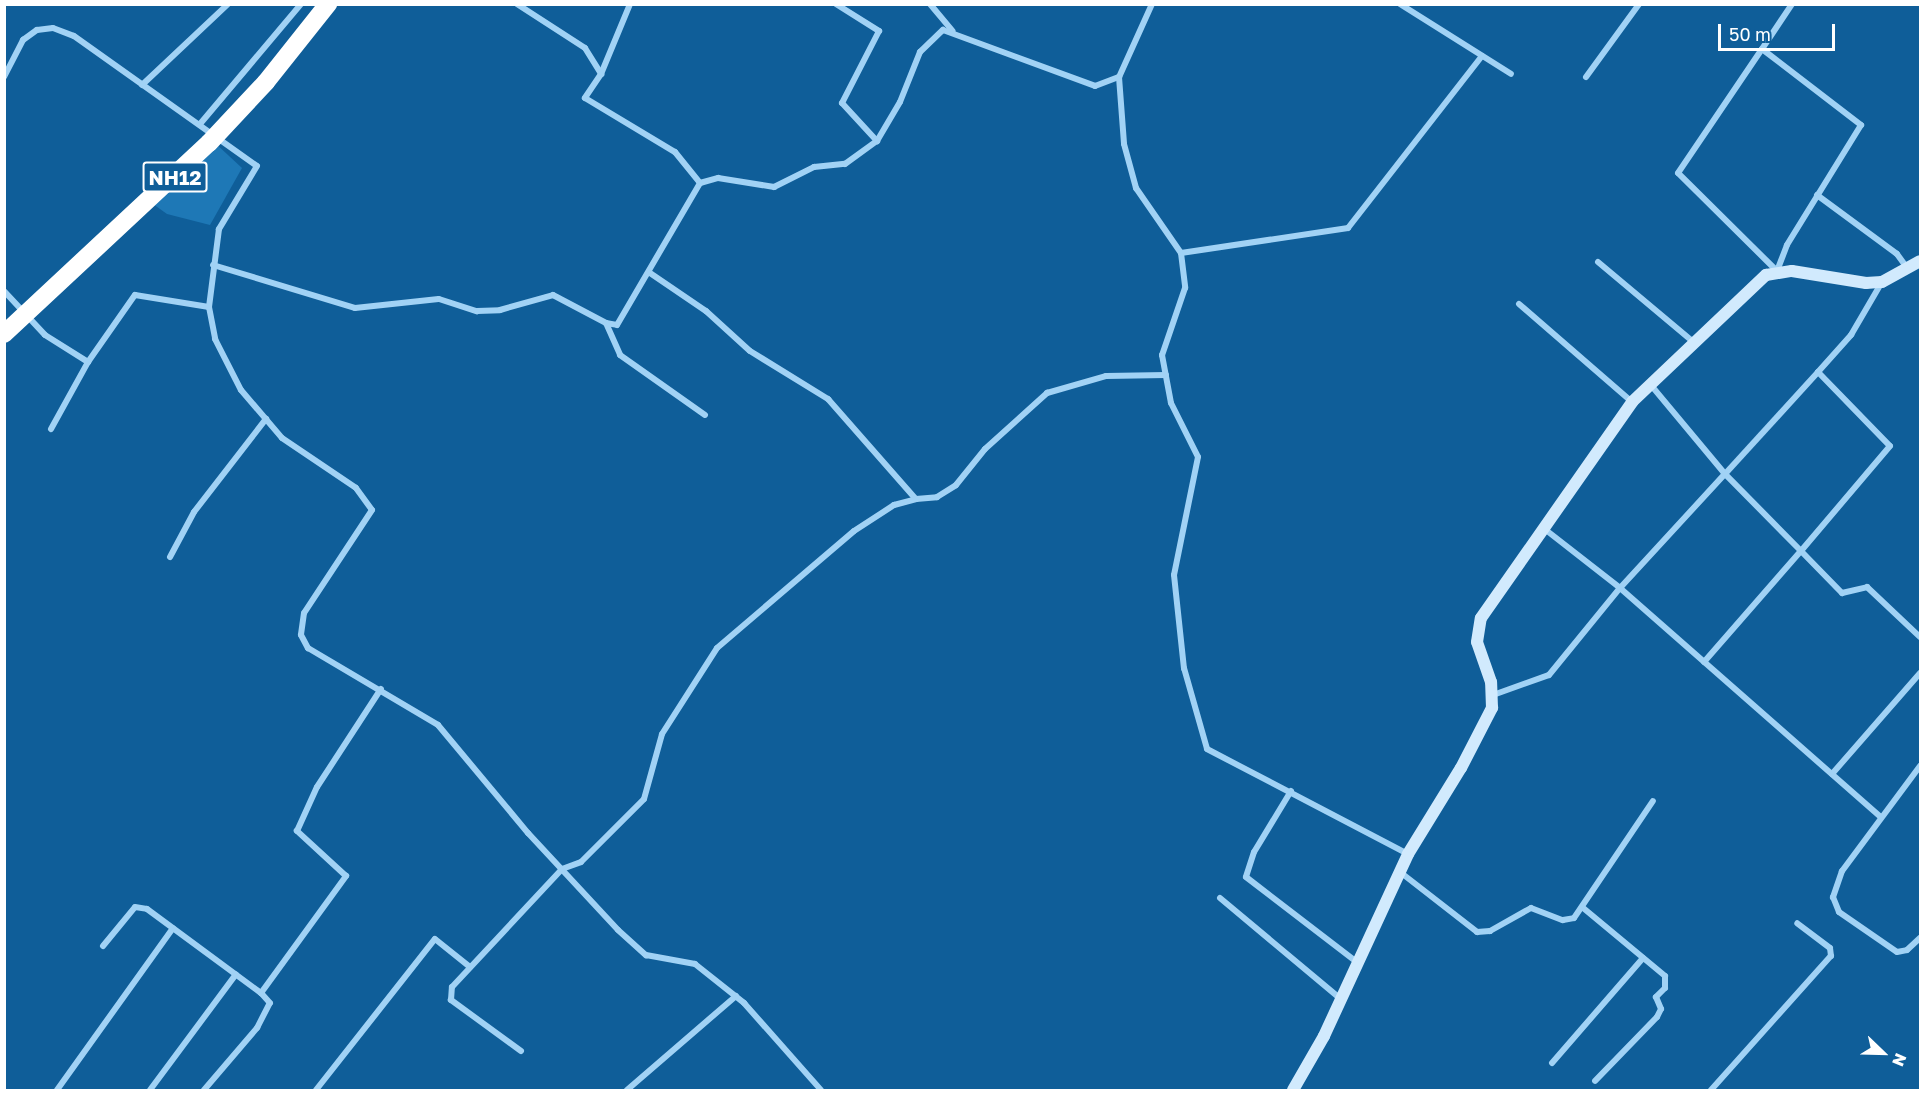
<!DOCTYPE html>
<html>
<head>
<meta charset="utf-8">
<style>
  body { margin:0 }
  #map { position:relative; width:1925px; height:1095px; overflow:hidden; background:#0f5e99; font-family:"Golos Text",sans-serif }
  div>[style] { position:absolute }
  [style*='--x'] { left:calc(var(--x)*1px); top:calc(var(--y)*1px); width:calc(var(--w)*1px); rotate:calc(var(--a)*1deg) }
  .green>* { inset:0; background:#1e78b6 }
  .street>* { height:6px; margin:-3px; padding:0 3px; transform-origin:3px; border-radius:3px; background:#a1d2f5 }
  .secondary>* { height:12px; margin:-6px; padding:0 6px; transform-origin:6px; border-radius:6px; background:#d1eafd }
  .highway-bridge>* { height:18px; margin:-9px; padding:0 9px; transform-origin:9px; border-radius:9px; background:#fff }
  span { translate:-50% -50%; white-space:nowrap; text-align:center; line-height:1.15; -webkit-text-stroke:5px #0f5e99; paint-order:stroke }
  .shield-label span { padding:2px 4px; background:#0f5e99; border:2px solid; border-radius:4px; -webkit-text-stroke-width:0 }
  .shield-label { font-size:20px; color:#fff; font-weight:700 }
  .frame { position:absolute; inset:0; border:6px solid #fff; pointer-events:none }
  .north { position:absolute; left:1853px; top:1023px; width:60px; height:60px; -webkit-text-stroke:4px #0f5e99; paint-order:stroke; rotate:113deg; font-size:16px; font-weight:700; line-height:24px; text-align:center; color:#fff }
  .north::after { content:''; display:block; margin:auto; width:21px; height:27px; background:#fff; clip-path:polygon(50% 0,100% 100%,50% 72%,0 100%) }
  .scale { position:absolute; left:1718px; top:24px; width:117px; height:27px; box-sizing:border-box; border:3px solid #fff; border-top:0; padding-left:8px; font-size:18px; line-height:21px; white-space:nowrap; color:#fff; -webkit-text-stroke:4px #0f5e99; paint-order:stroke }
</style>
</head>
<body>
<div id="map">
  <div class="green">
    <i style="clip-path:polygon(214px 142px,242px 168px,210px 225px,167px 214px,153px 204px)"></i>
  </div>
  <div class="street">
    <i style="--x:517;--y:4;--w:81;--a:32.9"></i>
    <i style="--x:585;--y:48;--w:31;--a:58"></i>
    <i style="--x:601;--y:74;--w:29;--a:124"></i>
    <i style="--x:585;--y:98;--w:105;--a:31"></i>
    <i style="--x:675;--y:152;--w:40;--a:51"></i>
    <i style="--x:836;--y:4;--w:51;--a:32.1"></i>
    <i style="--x:879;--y:31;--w:81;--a:117.2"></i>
    <i style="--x:842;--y:103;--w:52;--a:47.4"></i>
    <i style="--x:930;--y:4;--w:35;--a:50"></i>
    <i style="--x:1152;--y:4;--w:80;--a:114.3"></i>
    <i style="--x:1119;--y:77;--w:67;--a:85.7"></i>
    <i style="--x:1124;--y:144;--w:46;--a:74.7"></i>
    <i style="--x:1136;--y:188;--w:79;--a:55.3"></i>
    <i style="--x:1181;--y:253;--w:35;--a:83"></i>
    <i style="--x:1185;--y:288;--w:71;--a:108.9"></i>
    <i style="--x:1162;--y:355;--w:49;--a:79.4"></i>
    <i style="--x:1171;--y:403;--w:60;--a:63.4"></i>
    <i style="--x:1198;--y:457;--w:120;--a:101.5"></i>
    <i style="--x:1174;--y:575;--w:94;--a:83.9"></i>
    <i style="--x:1184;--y:668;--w:84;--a:74.1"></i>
    <i style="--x:1207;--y:749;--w:227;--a:27.6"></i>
    <i style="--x:1400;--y:4;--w:131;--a:32.2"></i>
    <i style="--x:1762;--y:49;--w:125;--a:37.5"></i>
    <i style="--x:1861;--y:125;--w:141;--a:121.7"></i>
    <i style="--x:1787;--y:245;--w:28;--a:111"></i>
    <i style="--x:1777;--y:271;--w:139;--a:-135.3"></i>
    <i style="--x:1678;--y:173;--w:150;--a:-55.9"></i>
    <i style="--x:1762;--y:49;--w:54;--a:-56.3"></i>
    <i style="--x:601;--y:74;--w:76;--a:-67.5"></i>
    <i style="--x:4;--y:77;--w:42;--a:-62.8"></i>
    <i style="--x:23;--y:40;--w:17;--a:-36"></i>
    <i style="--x:37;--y:30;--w:16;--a:-7"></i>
    <i style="--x:53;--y:28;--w:22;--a:21"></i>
    <i style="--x:74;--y:36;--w:224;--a:35.4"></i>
    <i style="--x:257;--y:166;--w:74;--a:121.1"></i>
    <i style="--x:219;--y:229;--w:79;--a:97.3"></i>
    <i style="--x:209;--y:307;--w:33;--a:79"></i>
    <i style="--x:215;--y:339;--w:57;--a:63"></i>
    <i style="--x:241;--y:390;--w:63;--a:49.5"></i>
    <i style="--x:282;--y:438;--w:89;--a:34"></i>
    <i style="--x:356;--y:488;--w:27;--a:54"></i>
    <i style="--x:372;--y:510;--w:123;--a:123.4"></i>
    <i style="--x:304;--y:613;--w:22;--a:98"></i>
    <i style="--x:301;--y:635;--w:15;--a:62"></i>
    <i style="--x:308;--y:648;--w:151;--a:30.6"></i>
    <i style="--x:438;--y:725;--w:141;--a:50.2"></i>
    <i style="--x:528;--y:833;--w:132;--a:47.1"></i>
    <i style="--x:618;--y:930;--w:38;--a:42"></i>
    <i style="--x:646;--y:955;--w:50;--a:10.4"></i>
    <i style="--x:695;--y:964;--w:63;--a:38.5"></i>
    <i style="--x:744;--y:1003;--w:116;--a:48.5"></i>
    <i style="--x:1586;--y:77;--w:90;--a:-54"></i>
    <i style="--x:142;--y:85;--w:118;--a:-43.3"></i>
    <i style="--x:200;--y:124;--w:157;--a:-49.9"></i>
    <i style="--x:1817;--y:195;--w:99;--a:36.4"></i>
    <i style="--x:1897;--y:254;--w:17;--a:54"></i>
    <i style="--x:1181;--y:253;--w:169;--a:-8.5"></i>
    <i style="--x:1348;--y:228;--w:218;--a:-52.1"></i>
    <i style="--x:1598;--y:262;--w:123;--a:40"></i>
    <i style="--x:213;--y:265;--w:148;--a:16.8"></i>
    <i style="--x:355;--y:308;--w:84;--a:-6.1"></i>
    <i style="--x:439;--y:299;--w:40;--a:18"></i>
    <i style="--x:477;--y:311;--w:23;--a:-2"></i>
    <i style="--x:500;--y:310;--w:55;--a:-15.8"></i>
    <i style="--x:553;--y:295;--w:60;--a:27.8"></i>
    <i style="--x:606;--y:323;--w:11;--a:10"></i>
    <i style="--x:617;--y:325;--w:164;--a:-59.7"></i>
    <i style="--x:700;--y:183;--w:19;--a:-16"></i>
    <i style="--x:718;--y:178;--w:57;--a:9.1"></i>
    <i style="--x:774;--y:187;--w:45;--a:-26.6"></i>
    <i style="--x:814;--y:167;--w:31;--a:-6"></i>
    <i style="--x:845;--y:164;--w:39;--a:-36"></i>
    <i style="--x:877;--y:141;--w:45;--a:-59.5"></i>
    <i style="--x:900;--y:102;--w:54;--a:-68.2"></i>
    <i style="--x:920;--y:52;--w:32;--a:-44"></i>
    <i style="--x:943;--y:30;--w:162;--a:20.2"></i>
    <i style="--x:1095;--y:86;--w:26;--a:-21"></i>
    <i style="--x:650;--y:273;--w:68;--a:34.2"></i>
    <i style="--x:706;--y:311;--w:59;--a:42.3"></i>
    <i style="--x:750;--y:351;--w:92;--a:31.6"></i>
    <i style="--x:828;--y:399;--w:133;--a:48.7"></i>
    <i style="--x:916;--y:499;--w:21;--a:-5"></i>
    <i style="--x:937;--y:497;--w:22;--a:-32"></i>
    <i style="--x:956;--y:485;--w:46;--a:-51.1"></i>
    <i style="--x:985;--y:449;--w:84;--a:-42.1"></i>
    <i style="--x:1047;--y:393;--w:61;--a:-16.1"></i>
    <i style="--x:1106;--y:376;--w:60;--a:-1"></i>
    <i style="--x:4;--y:291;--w:60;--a:47"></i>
    <i style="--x:45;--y:335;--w:51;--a:32.1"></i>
    <i style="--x:1519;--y:304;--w:150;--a:40.9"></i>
    <i style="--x:606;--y:323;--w:35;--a:66"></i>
    <i style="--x:620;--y:355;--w:104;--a:35.2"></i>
    <i style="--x:1818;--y:372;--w:103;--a:45.8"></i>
    <i style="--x:1890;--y:446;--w:138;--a:130.3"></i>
    <i style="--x:1801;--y:551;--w:108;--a:-134.6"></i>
    <i style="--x:1725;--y:474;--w:138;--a:-47.6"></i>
    <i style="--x:1818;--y:372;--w:50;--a:-48.3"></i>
    <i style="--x:1851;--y:335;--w:61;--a:-59.7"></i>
    <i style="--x:51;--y:429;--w:77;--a:-61.1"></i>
    <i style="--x:88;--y:362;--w:82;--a:-55"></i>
    <i style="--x:135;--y:295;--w:75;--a:9.2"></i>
    <i style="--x:1542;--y:527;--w:99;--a:38"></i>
    <i style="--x:1620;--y:588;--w:347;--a:41.3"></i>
    <i style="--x:170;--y:557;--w:51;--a:-61.9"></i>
    <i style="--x:194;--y:512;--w:118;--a:-52.3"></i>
    <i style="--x:1704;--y:662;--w:147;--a:-48.9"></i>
    <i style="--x:1801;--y:551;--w:59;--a:45.7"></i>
    <i style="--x:1842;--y:593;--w:26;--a:-13"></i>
    <i style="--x:1867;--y:587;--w:73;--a:43.3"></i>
    <i style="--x:1493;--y:695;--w:59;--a:-19.7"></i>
    <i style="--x:1549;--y:675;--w:112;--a:-50.8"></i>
    <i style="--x:1620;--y:588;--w:155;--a:-47.4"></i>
    <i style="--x:1725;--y:474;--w:117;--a:-129.8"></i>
    <i style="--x:1920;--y:766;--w:131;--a:126.6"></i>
    <i style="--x:1842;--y:871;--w:28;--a:109"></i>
    <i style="--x:1833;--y:897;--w:16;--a:68"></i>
    <i style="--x:1839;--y:912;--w:70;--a:34.6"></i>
    <i style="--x:1897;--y:952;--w:10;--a:-11"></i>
    <i style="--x:1907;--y:950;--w:18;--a:-43"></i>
    <i style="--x:1832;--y:774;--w:134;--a:-48.9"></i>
    <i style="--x:1291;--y:791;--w:71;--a:121.2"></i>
    <i style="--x:1254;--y:852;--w:26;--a:108"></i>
    <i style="--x:1246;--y:877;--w:141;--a:37.5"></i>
    <i style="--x:1400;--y:872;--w:98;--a:37.9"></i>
    <i style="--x:1477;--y:932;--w:13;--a:-4"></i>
    <i style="--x:1490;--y:931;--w:47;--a:-29.3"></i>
    <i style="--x:1531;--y:908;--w:34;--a:21"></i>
    <i style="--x:1563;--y:920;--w:11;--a:-10"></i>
    <i style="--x:1574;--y:918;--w:141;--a:-56"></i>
    <i style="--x:1220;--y:898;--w:158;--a:39.9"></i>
    <i style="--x:1582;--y:907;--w:108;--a:39.7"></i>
    <i style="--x:1665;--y:976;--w:12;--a:90"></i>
    <i style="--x:1665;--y:988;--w:13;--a:135"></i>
    <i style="--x:1656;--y:997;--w:13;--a:67"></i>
    <i style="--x:1661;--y:1009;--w:9;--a:117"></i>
    <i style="--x:1657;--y:1017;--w:89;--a:134.1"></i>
    <i style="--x:103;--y:946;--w:50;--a:-50.6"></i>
    <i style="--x:135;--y:907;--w:12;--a:9"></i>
    <i style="--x:147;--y:909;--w:142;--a:36.4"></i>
    <i style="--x:261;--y:993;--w:145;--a:-54"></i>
    <i style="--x:346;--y:876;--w:67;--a:-137.4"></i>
    <i style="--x:297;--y:831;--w:48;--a:-65.6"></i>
    <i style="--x:317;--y:787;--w:117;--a:-56.9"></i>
    <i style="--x:521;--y:1051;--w:87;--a:-143.9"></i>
    <i style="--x:451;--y:1000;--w:13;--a:-86"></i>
    <i style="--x:452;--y:987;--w:161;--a:-47"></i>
    <i style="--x:562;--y:869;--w:20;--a:-20"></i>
    <i style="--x:581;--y:862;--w:89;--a:-45"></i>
    <i style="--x:644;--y:799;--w:67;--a:-74.5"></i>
    <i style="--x:662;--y:734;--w:102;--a:-57.4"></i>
    <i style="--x:717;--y:648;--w:180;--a:-40.5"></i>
    <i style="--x:854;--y:531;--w:48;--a:-33"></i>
    <i style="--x:894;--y:505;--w:23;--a:-15"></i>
    <i style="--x:1552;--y:1063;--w:139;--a:-49.1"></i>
    <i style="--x:57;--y:1090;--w:199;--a:-54.4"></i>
    <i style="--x:150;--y:1090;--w:144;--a:-53.4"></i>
    <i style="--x:204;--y:1090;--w:82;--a:-49.5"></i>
    <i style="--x:257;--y:1028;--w:28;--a:-63"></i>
    <i style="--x:270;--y:1003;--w:13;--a:-132"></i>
    <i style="--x:316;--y:1090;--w:192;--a:-51.8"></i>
    <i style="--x:435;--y:939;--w:45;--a:38.7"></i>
    <i style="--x:627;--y:1090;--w:144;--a:-40.8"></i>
    <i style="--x:1711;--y:1090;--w:180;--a:-48.2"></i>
    <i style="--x:1831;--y:956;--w:8;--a:-97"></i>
    <i style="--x:1830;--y:948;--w:41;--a:-142.9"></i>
  </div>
  <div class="secondary">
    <i style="--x:1293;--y:1090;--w:62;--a:-60.1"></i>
    <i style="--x:1324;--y:1036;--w:200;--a:-65.2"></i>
    <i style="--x:1408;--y:854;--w:101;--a:-58.4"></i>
    <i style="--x:1461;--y:768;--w:68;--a:-62.7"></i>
    <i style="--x:1492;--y:708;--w:26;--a:-92"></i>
    <i style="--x:1491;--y:682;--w:42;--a:-109.3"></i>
    <i style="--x:1477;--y:642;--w:24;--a:-81"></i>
    <i style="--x:1481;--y:618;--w:264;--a:-55"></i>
    <i style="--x:1632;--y:402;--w:185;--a:-43.5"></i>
    <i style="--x:1766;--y:275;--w:26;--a:-9"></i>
    <i style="--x:1792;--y:271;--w:75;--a:9.2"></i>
    <i style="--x:1866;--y:283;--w:16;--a:-4"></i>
    <i style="--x:1882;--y:282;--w:43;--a:-28.9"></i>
  </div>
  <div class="highway-bridge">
    <i style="--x:4;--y:334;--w:280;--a:-43"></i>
    <i style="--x:209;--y:143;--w:83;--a:-46.9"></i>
    <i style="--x:266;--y:82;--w:100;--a:-51.5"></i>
  </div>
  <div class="shield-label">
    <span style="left:175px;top:177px">NH12</span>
  </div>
  <div class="frame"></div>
  <div class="north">N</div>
  <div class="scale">50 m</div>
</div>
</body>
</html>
